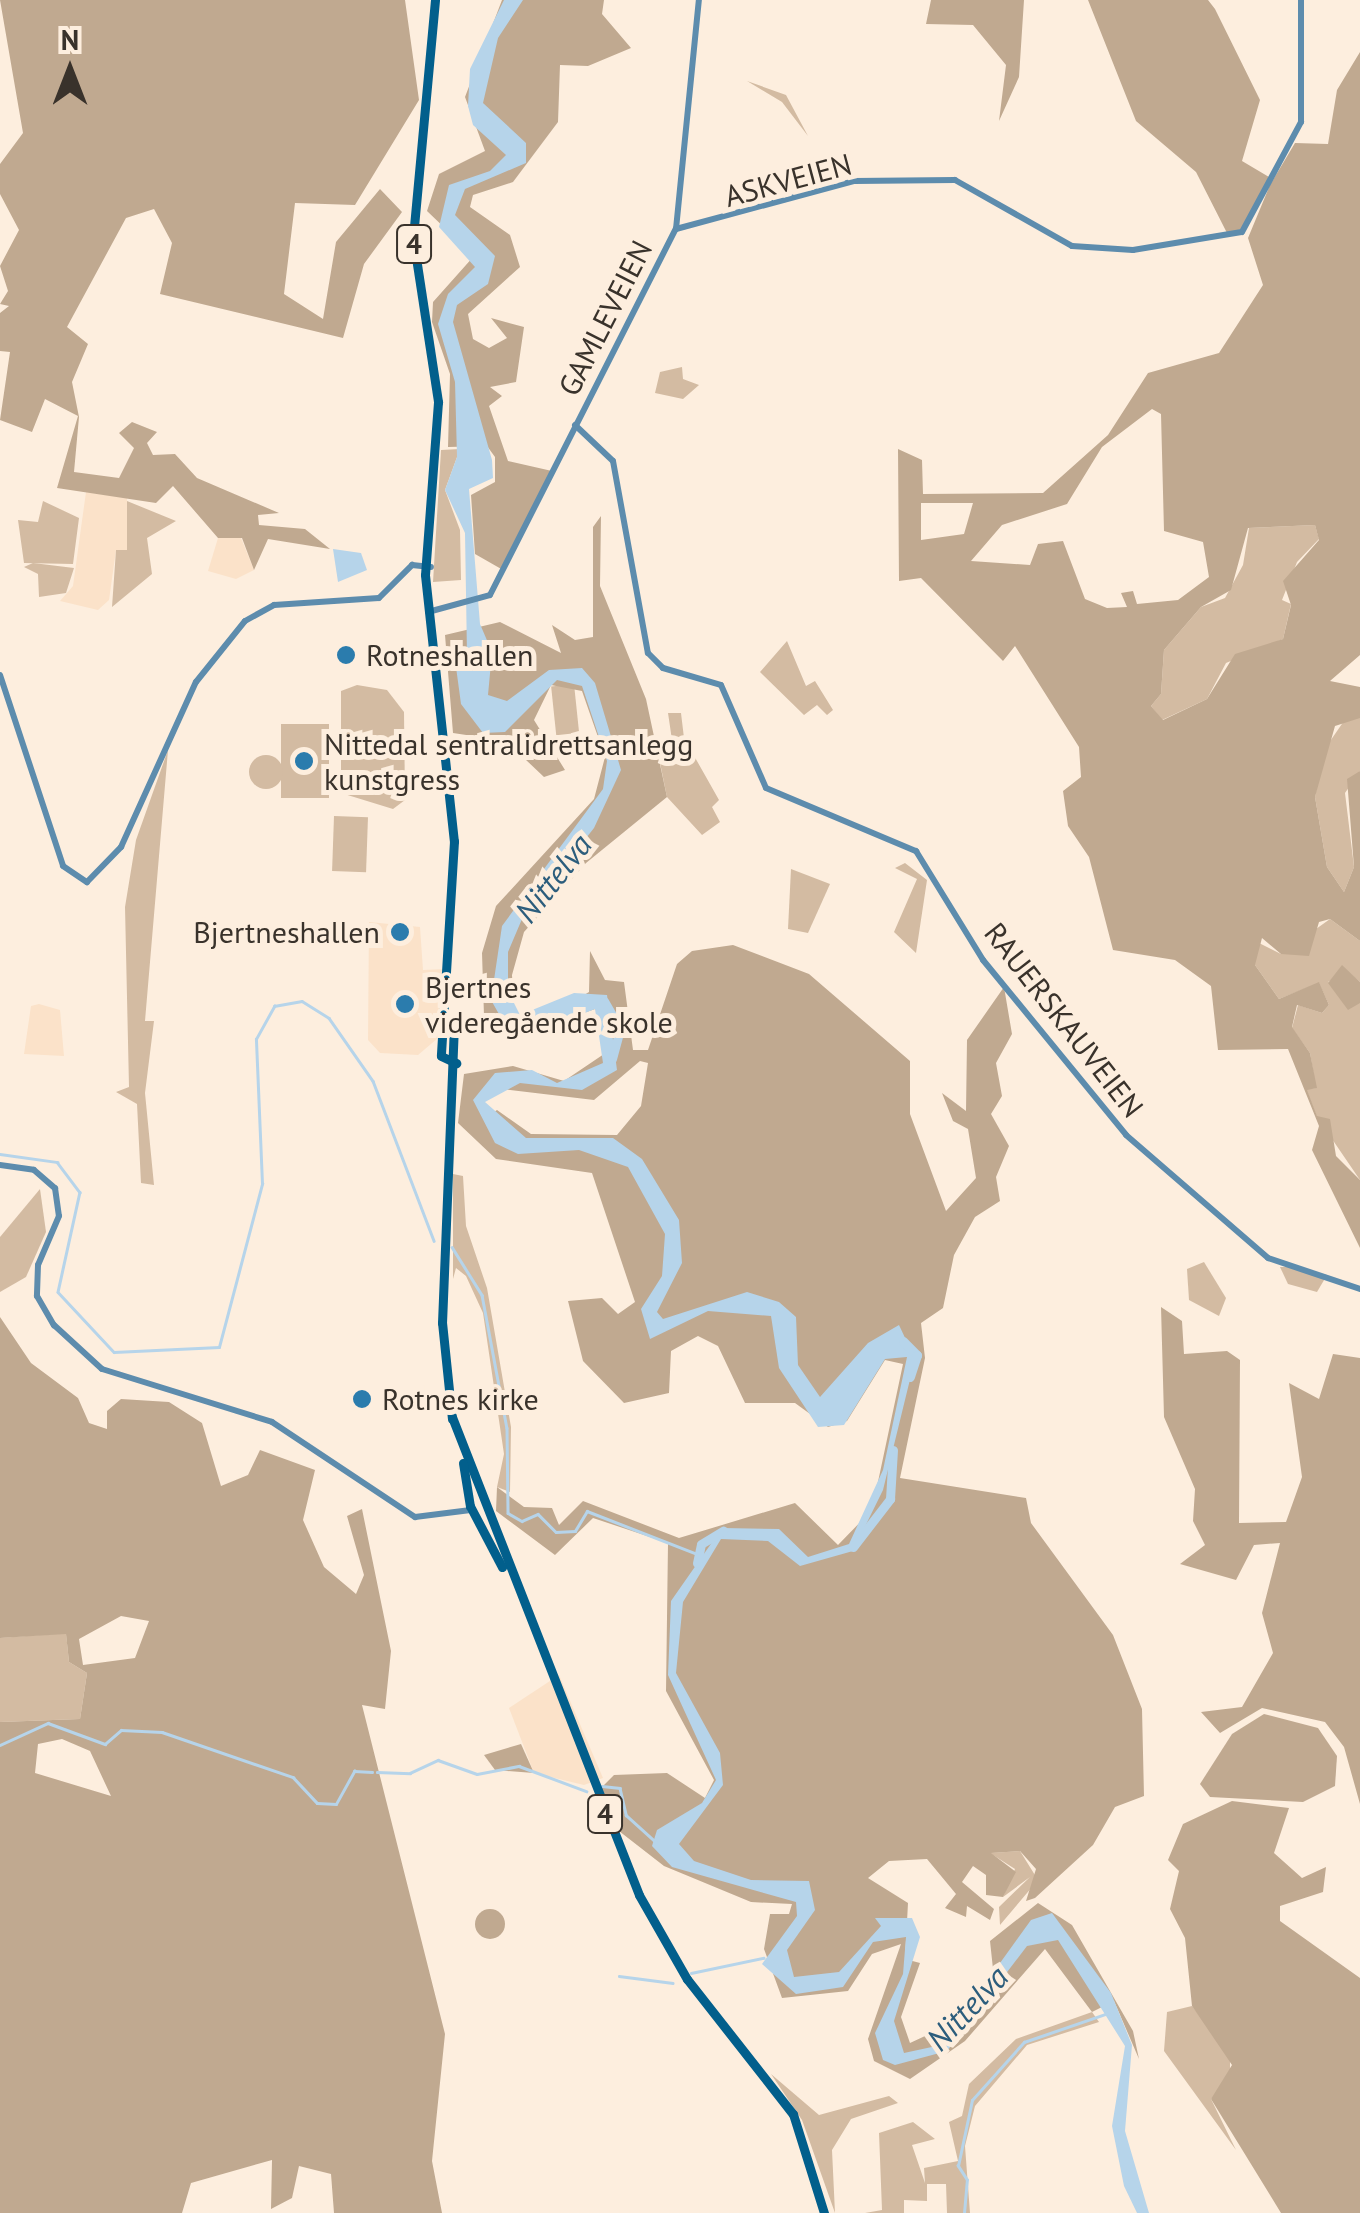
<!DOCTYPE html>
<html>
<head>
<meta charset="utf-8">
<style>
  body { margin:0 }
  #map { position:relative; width:1360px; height:2213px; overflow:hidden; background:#fdeede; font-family:"PT Sans",sans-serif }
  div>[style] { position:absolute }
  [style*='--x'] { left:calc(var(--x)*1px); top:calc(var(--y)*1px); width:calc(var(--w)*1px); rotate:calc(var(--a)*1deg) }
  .built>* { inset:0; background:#fbe2c9 }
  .green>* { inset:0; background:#d3bba2; transform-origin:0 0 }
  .round { border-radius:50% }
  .forest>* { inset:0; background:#c0a990 }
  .water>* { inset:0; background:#b6d4ea }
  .stream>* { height:2.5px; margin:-1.25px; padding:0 1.25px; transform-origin:1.25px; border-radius:1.25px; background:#b6d4ea }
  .river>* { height:9px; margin:-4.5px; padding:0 4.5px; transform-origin:4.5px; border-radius:4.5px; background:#b6d4ea }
  .secondary>* { height:6px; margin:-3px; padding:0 3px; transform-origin:3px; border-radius:3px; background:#5d8cad }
  .highway>* { height:9px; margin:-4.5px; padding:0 4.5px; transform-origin:4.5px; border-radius:4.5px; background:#025f8c }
  .dots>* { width:28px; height:28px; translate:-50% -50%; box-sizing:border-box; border:5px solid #fdeede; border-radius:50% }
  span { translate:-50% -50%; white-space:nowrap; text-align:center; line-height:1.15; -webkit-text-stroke:10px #fdeede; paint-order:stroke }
  .shield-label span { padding:2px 8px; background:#fdeede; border:2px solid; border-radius:8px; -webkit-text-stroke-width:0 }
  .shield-label { font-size:28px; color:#39322b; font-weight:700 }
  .street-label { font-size:30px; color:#39322b }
  .poi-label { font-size:30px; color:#39322b }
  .left { translate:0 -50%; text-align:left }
  .right { translate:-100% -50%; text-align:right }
  .water-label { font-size:32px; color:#2c5d7c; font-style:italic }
  .north { position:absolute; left:20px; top:20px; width:100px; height:100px; -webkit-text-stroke:8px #fdeede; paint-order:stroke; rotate:0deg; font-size:28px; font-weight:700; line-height:40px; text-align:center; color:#39322b }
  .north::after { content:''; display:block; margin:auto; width:35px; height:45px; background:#39322b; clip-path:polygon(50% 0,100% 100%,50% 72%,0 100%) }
</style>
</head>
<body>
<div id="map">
  <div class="built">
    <i style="clip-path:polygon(86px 492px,127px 498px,127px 550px,116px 550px,109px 600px,98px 610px,60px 601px,73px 586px)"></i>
    <i style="clip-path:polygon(218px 538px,241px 538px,254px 570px,236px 579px,208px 571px)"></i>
    <i style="clip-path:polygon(369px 922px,420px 927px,423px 970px,445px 969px,438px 1038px,418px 1055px,380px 1053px,368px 1040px)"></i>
    <i style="clip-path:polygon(39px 1004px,60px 1010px,64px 1056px,24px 1054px,31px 1006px)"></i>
    <i style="clip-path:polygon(559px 1675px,603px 1778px,584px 1785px,534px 1773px,509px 1708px)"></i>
  </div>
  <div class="green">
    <i style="clip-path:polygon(747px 81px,786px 95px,808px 136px,782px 102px)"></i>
    <i style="clip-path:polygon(682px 367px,683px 379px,699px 385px,683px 399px,655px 393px,660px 372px)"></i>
    <i style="clip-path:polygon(460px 449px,445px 490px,460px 530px,461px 580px,433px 582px,441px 450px)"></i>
    <i style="clip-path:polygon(43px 501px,79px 518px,73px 564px,24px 563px,18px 520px,38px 522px)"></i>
    <i style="clip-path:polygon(127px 501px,176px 521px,147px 538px,152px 574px,112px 607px,116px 550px,127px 550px)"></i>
    <i style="clip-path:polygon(1315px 525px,1319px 539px,1297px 562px,1282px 600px,1291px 604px,1283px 639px,1226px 663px,1207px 699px,1162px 720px,1151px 706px,1161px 694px,1164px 650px,1201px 607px,1225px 598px,1243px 565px,1249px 528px)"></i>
    <i style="clip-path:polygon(33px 563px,74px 568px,66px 593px,39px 597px,38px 574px,24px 567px)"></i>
    <i style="clip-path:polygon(787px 641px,806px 686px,815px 681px,833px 710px,827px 715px,817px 705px,804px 715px,760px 672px)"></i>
    <i style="left:574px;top:684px;width:49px;height:23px;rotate:84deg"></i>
    <i style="clip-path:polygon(357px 685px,387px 690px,404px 712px,405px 800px,393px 809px,341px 793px,341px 691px)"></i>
    <i style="clip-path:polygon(668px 713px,681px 713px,684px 738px,719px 800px,712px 807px,720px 822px,702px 835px,667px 797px,657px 748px,672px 740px)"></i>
    <i style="clip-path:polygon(1346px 718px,1360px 718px,1360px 771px,1345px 793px,1354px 867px,1344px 892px,1327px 867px,1315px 797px,1324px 750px)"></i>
    <i style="left:281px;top:724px;width:48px;height:74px"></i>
    <i style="clip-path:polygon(168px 750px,145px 1021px,154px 1021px,145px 1093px,154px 1185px,141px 1183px,137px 1104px,116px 1092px,129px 1087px,125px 907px,136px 840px)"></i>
    <i class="round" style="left:249px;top:755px;width:34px;height:34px"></i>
    <i style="left:334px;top:816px;width:34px;height:55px;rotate:2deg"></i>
    <i style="clip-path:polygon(905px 863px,927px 880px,916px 953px,894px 932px,917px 879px,895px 868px)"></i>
    <i style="clip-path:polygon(791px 869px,830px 884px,808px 933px,788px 929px)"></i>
    <i style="clip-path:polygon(1330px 919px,1360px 941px,1360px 982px,1347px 971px,1328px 982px,1360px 1003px,1360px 1180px,1317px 1117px,1306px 1089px,1316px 1088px,1310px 1053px,1292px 1028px,1298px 1005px,1322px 1013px,1329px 1005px,1319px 983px,1279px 999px,1255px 965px,1255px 941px,1281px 954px)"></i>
    <i style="clip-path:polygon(453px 1174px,463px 1176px,466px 1226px,487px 1288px,511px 1427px,510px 1492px,497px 1487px,504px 1454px,483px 1313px,466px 1276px,456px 1268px,453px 1279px)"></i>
    <i style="clip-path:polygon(40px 1189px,46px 1232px,26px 1277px,0 1292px,0 1237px)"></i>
    <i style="clip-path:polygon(1204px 1262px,1226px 1298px,1219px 1316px,1189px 1300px,1187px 1269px)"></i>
    <i style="clip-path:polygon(1280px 1267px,1290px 1267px,1327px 1275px,1317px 1292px,1288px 1284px)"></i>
    <i style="clip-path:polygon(66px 1633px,69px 1662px,87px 1673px,80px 1719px,0 1722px,0 1638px)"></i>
    <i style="clip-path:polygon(1020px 1851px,1038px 1880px,1000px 1925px,999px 1907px,1030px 1877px,1003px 1897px,1015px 1869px,990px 1853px)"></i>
    <i style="clip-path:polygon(1192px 2006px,1230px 2054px,1230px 2080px,1211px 2099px,1236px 2150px,1164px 2051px,1167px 2012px)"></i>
    <i style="clip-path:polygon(1092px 2012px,1099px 2022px,1027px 2045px,975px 2106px,965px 2146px,970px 2213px,947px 2213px,946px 2184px,927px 2184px,927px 2201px,904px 2200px,904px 2213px,865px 2213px,882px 2210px,879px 2133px,913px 2122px,935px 2139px,912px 2145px,925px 2183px,924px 2168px,958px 2161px,949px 2122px,962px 2116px,969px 2084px,1016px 2039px)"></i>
    <i style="clip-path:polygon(771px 2074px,819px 2115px,889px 2096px,898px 2103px,851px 2119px,832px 2150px,835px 2213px,802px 2120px)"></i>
  </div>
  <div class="forest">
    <i style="clip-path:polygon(0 0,405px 0,419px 100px,355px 205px,295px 203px,284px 294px,323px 319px,336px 242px,380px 189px,402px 212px,364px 264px,343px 338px,160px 294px,172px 243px,154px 209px,126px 218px,67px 327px,88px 344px,72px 382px,79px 417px,74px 472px,119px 478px,134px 448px,119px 433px,132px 422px,157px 432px,147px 443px,153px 455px,175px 454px,197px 478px,279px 513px,258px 515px,259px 525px,305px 529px,330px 549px,268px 539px,254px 570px,242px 538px,218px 538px,173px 486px,156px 503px,57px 488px,78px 416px,45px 399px,32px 432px,0 420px,10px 352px,0 351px,0 313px,9px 306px,0 304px,8px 291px,0 266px,19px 230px,0 194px,0 164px,23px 133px)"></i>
    <i style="clip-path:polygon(502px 0,604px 0,602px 14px,631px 48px,588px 66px,560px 65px,558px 122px,513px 182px,473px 195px,470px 207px,510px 235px,520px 267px,468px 314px,473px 339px,489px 348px,507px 338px,491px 318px,524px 327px,516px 382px,490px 387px,502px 396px,489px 406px,508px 461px,552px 471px,503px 570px,475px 554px,471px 495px,495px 482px,495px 457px,487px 446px,448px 447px,450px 374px,432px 322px,433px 302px,474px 256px,427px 211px,439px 174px,485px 151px,465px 97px)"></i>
    <i style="clip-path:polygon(931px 0,1024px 0,1019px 77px,999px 121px,1006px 65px,973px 25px,926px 24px)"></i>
    <i style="clip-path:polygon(1088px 0,1208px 0,1215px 9px,1260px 100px,1242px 161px,1269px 177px,1246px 228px,1227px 233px,1196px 172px,1136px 121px)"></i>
    <i style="clip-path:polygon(evenodd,1360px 52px,1360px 655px,1330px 681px,1360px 687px,1360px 718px,1335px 726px,1315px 797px,1327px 867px,1344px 892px,1354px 867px,1347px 779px,1360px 771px,1360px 941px,1330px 919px,1319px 922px,1309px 956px,1281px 954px,1262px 938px,1255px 965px,1279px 999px,1319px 982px,1329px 1005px,1322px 1013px,1297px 1005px,1292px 1027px,1310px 1053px,1317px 1088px,1307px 1090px,1317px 1116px,1330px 1119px,1336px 1156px,1360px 1180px,1360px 1248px,1312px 1150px,1319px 1126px,1288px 1049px,1218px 1050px,1211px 986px,1175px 960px,1113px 950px,1089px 857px,1068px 826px,1063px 791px,1081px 777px,1079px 747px,1015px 646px,1003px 661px,921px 578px,899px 581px,898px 449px,922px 460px,923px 494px,1043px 493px,1108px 435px,1148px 373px,1219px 353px,1263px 285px,1248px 238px,1270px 185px,1295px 143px,1328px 144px,1337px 90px,1360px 52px,1152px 409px,1161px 414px,1164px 531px,1203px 542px,1209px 577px,1178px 600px,1137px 604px,1133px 591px,1121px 593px,1127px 607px,1107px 608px,1085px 599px,1063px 541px,1038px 544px,1030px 565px,971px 561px,1002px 525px,1067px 504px,1102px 447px,1152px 409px,1360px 52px,921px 503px,973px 503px,964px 534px,921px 540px,921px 503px,1360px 52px,1315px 525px,1319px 540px,1283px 581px,1291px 605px,1283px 639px,1235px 654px,1207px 699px,1163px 720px,1151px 706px,1161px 694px,1164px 650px,1201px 607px,1231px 590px,1248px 528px,1315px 525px)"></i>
    <i style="clip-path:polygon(evenodd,601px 516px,600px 586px,646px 699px,667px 797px,586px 863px,524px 932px,512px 975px,514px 1017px,537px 1023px,589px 992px,590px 951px,605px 980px,624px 982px,633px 1050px,648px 1050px,677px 964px,692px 951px,733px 945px,809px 974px,910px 1061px,910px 1114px,946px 1211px,976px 1178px,968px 1129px,953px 1121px,942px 1093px,966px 1111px,967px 1040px,1004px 987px,1012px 1034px,996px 1063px,1002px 1096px,991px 1114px,1009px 1146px,996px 1177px,1000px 1201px,975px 1217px,954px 1255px,943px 1308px,921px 1323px,925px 1358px,900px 1478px,1026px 1498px,1031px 1523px,1113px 1635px,1142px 1709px,1144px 1796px,1115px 1807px,1093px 1845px,1035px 1898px,1026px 1901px,1036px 1869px,1020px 1851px,991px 1853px,1016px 1872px,1003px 1897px,986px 1895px,986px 1875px,973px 1866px,962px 1882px,994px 1909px,990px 1920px,967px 1906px,966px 1917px,945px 1908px,956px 1894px,927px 1859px,889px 1861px,868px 1878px,908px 1903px,905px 1959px,920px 1963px,901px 2017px,910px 2043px,953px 2023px,993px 1969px,990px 1941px,1038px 1903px,1072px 1925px,1133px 2031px,1139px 2059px,1114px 2001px,1092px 2012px,1045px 1949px,965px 2041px,910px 2079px,874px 2061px,868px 2039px,901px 1944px,872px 1954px,848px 1991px,782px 1998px,764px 1949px,770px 1914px,789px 1914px,792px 1904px,751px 1902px,664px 1866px,619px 1831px,601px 1788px,614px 1775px,667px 1773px,705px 1798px,714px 1780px,666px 1691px,668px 1543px,593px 1518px,555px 1555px,496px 1511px,497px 1487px,524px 1507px,552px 1508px,559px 1525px,583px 1501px,679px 1538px,795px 1503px,838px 1545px,872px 1510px,903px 1364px,885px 1360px,847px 1421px,828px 1427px,795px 1403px,745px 1403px,718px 1346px,698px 1336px,671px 1351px,669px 1393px,624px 1403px,583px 1361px,568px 1301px,602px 1298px,618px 1314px,635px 1302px,592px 1173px,496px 1159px,458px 1123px,464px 1074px,513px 1066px,564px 1081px,604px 1054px,606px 1021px,595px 1009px,525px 1034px,484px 1016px,482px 953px,496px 906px,594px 799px,605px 757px,582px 691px,551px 685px,534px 720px,565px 770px,544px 777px,506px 741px,453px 733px,445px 635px,500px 622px,561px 653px,552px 625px,575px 640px,593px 637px,593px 527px,601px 516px,640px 1061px,648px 1063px,641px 1106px,617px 1135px,531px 1134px,497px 1110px,485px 1118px,479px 1102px,493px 1088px,594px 1100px,640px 1061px)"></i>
    <i style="clip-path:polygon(1342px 965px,1360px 982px,1360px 1003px,1348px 1010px,1328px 983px)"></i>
    <i style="clip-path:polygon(1161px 1307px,1182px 1321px,1184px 1354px,1227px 1351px,1240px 1360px,1239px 1523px,1286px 1522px,1302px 1477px,1289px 1383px,1319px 1399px,1333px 1354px,1360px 1358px,1360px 1804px,1344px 1747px,1325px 1722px,1262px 1708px,1220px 1733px,1201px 1712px,1242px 1707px,1273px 1653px,1262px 1613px,1280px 1543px,1254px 1545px,1236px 1580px,1180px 1564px,1205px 1545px,1193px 1521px,1195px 1489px,1164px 1417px)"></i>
    <i style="clip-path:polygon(evenodd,0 1317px,31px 1363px,78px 1398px,89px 1423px,107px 1429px,107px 1411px,121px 1399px,169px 1402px,202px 1423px,221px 1486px,248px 1475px,260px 1450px,315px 1470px,303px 1520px,324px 1567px,356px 1594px,364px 1575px,347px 1516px,362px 1509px,391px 1651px,385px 1709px,362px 1705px,445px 2034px,432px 2161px,442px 2213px,334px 2213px,331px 2174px,299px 2166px,292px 2198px,271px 2209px,272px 2160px,191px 2183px,182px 2213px,0 2213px,0 1722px,80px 1719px,87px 1673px,69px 1662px,66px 1634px,0 1638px,0 1317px,121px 1616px,149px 1621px,135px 1658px,83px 1665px,79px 1639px,121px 1616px,0 1317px,62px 1739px,90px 1751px,111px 1796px,35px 1773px,38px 1744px,62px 1739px)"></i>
    <i style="clip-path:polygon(1264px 1714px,1318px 1728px,1337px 1756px,1335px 1786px,1303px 1802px,1210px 1797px,1200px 1784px,1232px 1734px)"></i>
    <i style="clip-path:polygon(521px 1744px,534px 1773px,495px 1770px,484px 1755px)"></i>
    <i style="clip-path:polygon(1232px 1801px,1289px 1808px,1274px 1853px,1302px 1878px,1326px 1867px,1323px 1892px,1280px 1906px,1280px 1921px,1360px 1978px,1360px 2213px,1281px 2213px,1211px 2099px,1232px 2065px,1192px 2006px,1185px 1938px,1170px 1909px,1179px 1871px,1168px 1860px,1183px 1824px)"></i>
    <i class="round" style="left:475px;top:1909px;width:30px;height:30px"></i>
  </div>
  <div class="water">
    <i style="clip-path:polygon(504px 0,523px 0,498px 38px,483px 103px,526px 143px,526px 163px,465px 189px,455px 215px,495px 256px,488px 284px,457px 305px,453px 322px,492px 460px,493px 478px,469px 489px,480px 624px,492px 652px,488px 695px,507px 701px,549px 670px,582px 668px,595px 683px,621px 770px,594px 828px,522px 919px,508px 952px,508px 991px,520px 1015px,574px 993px,607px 995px,617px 1070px,582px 1090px,520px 1083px,485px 1102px,526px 1138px,613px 1138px,642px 1159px,679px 1220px,682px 1263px,657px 1312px,663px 1319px,747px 1292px,779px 1302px,796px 1317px,798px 1365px,820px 1397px,868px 1343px,899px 1325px,915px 1359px,883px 1490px,853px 1551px,800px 1566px,768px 1541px,721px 1539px,683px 1602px,676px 1673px,720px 1753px,723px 1785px,679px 1844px,694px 1861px,751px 1880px,809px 1881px,815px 1910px,787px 1950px,794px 1977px,839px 1972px,881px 1926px,875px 1918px,912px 1918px,920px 1937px,894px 2021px,904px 2053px,941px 2045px,1031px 1920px,1052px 1913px,1111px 1993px,1132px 2045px,1125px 2131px,1149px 2213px,1137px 2213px,1124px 2186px,1112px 2126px,1125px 2046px,1058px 1940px,1027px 1946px,947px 2051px,895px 2065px,883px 2060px,875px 2033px,903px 1974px,906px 1937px,873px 1942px,843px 1987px,796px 1994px,762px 1964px,797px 1916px,796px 1902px,672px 1867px,652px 1846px,657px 1830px,702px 1803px,716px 1780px,668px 1675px,671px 1601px,722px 1528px,779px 1529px,808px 1557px,849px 1544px,883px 1470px,907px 1357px,885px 1359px,844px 1425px,818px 1427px,779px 1368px,771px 1316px,708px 1311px,650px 1339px,641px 1309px,662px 1276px,665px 1234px,628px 1167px,579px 1150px,518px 1154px,495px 1143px,473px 1100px,495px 1073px,532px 1070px,557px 1083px,603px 1063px,595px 1009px,533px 1033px,504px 1023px,491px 1000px,502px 926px,603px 789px,607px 761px,582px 686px,557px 680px,505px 732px,483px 733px,461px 704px,456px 667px,467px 655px,465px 533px,445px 490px,457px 457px,455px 382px,438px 324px,448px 294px,475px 267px,439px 227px,449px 185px,490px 171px,506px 155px,473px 125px,468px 106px,470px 69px)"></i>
    <i style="clip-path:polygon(333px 549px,361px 553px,367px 570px,338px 582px)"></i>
  </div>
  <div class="stream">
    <i style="--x:0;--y:1154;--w:58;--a:8"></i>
    <i style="--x:57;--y:1162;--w:38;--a:53"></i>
    <i style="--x:80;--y:1192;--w:102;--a:102.4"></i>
    <i style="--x:58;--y:1292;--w:82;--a:47"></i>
    <i style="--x:114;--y:1352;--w:105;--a:-2.7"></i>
    <i style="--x:219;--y:1347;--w:169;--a:-75.2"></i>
    <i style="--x:262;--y:1184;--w:145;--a:-92.4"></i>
    <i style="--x:256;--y:1039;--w:38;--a:-61"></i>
    <i style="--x:274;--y:1006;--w:28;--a:-10"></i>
    <i style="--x:302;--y:1001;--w:32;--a:32"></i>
    <i style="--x:329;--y:1018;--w:77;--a:55.1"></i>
    <i style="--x:373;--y:1081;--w:171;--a:69.1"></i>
    <i style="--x:452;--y:1247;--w:57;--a:58"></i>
    <i style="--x:482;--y:1295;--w:135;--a:79.4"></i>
    <i style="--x:507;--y:1428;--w:85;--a:89.3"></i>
    <i style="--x:508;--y:1513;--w:16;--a:30"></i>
    <i style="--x:522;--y:1521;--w:17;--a:-24"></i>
    <i style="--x:538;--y:1514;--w:25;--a:45"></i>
    <i style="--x:556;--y:1532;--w:19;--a:-3"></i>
    <i style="--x:575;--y:1531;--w:23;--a:-59"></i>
    <i style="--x:587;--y:1511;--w:121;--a:21.3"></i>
    <i style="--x:0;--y:1745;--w:53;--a:-24.6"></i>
    <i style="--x:48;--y:1723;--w:61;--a:20.2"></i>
    <i style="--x:105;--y:1744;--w:21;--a:-41"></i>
    <i style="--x:121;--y:1730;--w:41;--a:2.8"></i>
    <i style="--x:162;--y:1732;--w:139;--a:19"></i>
    <i style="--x:293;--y:1777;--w:35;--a:47"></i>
    <i style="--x:317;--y:1803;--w:19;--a:3"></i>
    <i style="--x:336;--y:1804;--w:38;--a:-61"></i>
    <i style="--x:354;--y:1771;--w:18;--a:3"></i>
    <i style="--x:377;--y:1772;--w:33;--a:2"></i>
    <i style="--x:410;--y:1773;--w:31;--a:-25"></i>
    <i style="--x:438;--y:1760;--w:41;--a:19.7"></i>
    <i style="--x:477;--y:1774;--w:43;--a:-10.8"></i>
    <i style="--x:519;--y:1766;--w:72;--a:20.5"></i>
    <i style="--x:602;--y:1786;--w:18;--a:6"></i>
    <i style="--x:620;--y:1788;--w:28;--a:77"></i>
    <i style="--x:626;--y:1815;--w:40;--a:42"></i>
    <i style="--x:691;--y:1973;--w:74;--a:-11.8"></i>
    <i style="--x:619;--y:1976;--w:54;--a:7.4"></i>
    <i style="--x:964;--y:2213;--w:33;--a:-85"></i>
    <i style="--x:967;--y:2180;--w:17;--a:-123"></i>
    <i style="--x:958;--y:2166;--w:67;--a:-78"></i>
    <i style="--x:972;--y:2100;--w:78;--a:-48.1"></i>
    <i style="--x:1024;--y:2042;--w:89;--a:-19"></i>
  </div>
  <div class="river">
    <i style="--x:549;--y:880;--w:40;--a:-51"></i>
    <i style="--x:604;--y:1001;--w:32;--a:60"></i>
    <i style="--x:620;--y:1029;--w:31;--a:105"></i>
    <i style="--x:903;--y:1341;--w:20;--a:45"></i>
    <i style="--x:917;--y:1355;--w:23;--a:108"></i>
    <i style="--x:853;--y:1547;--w:61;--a:-52.4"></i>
    <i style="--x:890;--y:1499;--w:49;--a:-86.5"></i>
    <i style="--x:697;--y:1563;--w:19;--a:-78"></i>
    <i style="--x:701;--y:1544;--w:26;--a:-31"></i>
  </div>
  <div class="secondary">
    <i style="--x:676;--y:229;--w:184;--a:-15.1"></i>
    <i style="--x:854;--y:181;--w:101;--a:-0.6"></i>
    <i style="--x:955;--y:180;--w:134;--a:29.4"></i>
    <i style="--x:1072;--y:246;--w:61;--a:3.8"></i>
    <i style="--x:1133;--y:250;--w:110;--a:-9.4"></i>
    <i style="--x:1242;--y:232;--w:125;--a:-61.8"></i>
    <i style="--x:1301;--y:122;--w:122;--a:-90"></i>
    <i style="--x:575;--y:425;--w:52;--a:43.5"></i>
    <i style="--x:613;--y:461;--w:195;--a:79.7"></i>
    <i style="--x:648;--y:653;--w:21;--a:45"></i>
    <i style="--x:663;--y:668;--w:60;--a:16.3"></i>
    <i style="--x:721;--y:685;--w:112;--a:66.4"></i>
    <i style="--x:766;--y:788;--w:163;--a:22.8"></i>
    <i style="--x:916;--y:851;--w:128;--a:58.4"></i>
    <i style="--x:983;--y:960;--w:226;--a:50.7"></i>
    <i style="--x:1126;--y:1135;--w:188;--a:40.9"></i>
    <i style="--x:1268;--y:1258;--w:97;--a:18.6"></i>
    <i style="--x:428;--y:612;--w:64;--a:-15.3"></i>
    <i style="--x:490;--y:595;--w:411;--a:-63.1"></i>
    <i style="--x:676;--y:229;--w:230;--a:-84.3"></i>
    <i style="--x:0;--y:675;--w:201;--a:71.7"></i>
    <i style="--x:63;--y:866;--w:29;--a:34"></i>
    <i style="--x:87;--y:882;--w:49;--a:-45.8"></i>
    <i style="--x:121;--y:847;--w:181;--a:-65.6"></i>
    <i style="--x:196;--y:682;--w:78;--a:-51.2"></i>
    <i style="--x:245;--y:621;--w:33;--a:-29"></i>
    <i style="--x:274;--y:605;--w:105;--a:-3.8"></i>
    <i style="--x:379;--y:598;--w:47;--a:-45"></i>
    <i style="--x:412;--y:565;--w:19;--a:6"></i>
    <i style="--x:0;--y:1165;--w:34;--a:8"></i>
    <i style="--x:34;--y:1170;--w:28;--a:41"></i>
    <i style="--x:55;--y:1188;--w:28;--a:82"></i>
    <i style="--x:59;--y:1216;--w:53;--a:113.2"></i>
    <i style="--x:38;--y:1265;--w:31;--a:92"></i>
    <i style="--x:37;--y:1296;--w:34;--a:60"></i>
    <i style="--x:54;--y:1325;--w:65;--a:42.5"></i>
    <i style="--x:102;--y:1369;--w:178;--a:17.3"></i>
    <i style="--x:272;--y:1422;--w:172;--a:33.6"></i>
    <i style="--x:415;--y:1517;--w:56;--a:-7.1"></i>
  </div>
  <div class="highway">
    <i style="--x:435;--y:0;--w:239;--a:95.3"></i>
    <i style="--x:413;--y:238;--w:166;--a:81.3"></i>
    <i style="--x:438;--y:402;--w:173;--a:94.3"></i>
    <i style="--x:425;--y:575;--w:268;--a:83.8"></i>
    <i style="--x:454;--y:841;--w:215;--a:93.5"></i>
    <i style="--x:441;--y:1056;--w:17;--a:25"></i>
    <i style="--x:452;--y:1417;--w:513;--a:68.63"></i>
    <i style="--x:639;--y:1895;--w:97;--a:60.3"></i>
    <i style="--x:687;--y:1979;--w:172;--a:51.9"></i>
    <i style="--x:793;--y:2114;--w:104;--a:72.6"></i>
    <i style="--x:452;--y:1419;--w:97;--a:-95.9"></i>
    <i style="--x:442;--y:1323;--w:299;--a:-87.7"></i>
    <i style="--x:463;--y:1463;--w:44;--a:80.8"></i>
    <i style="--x:470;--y:1506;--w:69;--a:62.3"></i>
  </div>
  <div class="dots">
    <i style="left:346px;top:655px;background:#2b7cad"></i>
    <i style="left:304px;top:761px;background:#2b7cad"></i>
    <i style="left:400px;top:932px;background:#2b7cad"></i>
    <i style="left:405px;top:1004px;background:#2b7cad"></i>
    <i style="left:362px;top:1399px;background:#2b7cad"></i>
  </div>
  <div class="shield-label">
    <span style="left:414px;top:244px">4</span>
    <span style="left:605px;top:1814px">4</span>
  </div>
  <div class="street-label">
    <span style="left:788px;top:180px;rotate:-15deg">ASKVEIEN</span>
    <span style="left:605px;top:318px;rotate:-63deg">GAMLEVEIEN</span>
    <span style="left:1064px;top:1020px;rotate:52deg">RAUERSKAUVEIEN</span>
  </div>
  <div class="poi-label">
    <span class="left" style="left:366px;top:655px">Rotneshallen</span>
    <span class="left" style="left:324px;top:761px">Nittedal sentralidrettsanlegg<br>kunstgress</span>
    <span class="right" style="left:380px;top:932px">Bjertneshallen</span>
    <span class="left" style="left:425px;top:1004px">Bjertnes<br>videregående skole</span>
    <span class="left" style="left:382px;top:1399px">Rotnes kirke</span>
  </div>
  <div class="water-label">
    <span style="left:553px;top:878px;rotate:-52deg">Nittelva</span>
    <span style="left:967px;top:2008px;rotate:-47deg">Nittelva</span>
  </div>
  <div class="north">N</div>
</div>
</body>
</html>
